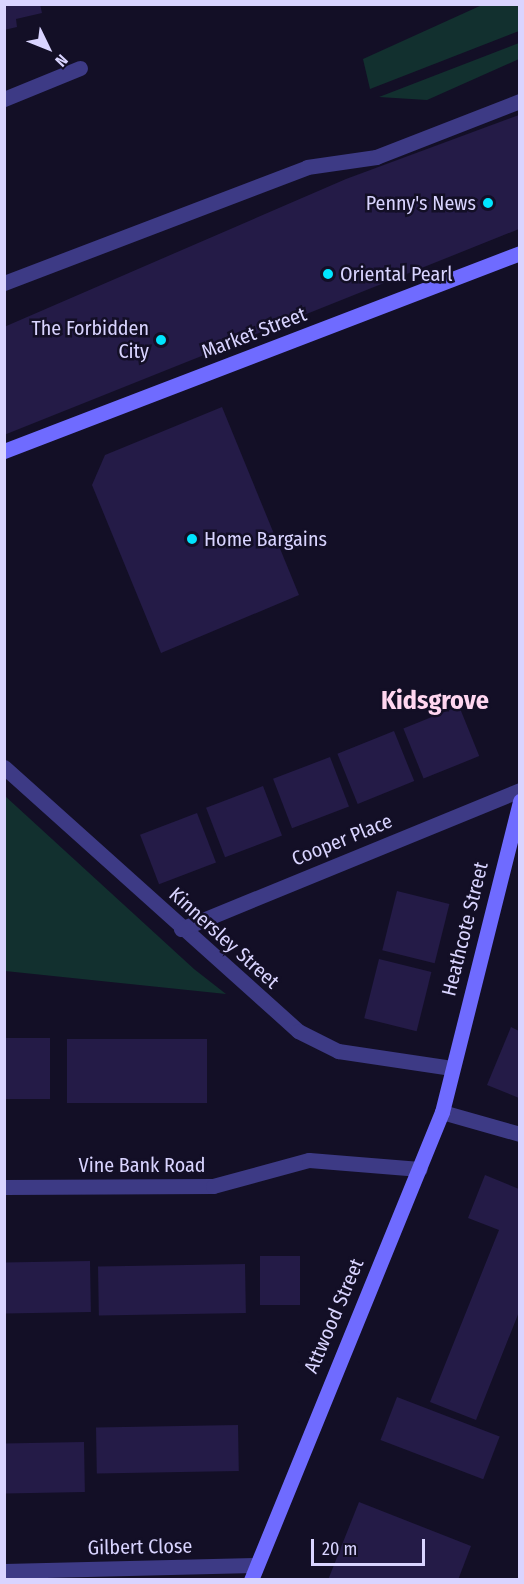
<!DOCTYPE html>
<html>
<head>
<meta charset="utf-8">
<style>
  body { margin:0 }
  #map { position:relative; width:524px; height:1584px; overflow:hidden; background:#130f26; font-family:"Fira Sans Condensed",sans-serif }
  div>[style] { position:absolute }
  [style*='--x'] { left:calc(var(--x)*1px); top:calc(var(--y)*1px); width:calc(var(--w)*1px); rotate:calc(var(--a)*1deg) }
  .green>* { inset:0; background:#12302f }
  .building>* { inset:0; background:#241b47; transform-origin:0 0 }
  .lane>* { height:15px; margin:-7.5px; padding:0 7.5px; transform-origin:7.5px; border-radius:7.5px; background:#3d3a85 }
  .street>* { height:15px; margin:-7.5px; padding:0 7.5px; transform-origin:7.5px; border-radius:7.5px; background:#3d3a85 }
  .secondary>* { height:15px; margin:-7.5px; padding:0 7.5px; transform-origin:7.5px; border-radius:7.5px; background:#6f6bff }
  .dots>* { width:16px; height:16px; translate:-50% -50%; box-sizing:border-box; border:3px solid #130f26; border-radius:50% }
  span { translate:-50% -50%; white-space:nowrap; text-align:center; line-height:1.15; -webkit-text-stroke:5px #130f26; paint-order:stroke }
  .poi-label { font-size:20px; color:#d9d4ff }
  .right { translate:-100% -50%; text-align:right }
  .left { translate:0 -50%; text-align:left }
  .street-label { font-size:20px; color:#d9d4ff }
  .district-label { font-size:26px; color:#ffd6f0; font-weight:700 }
  .frame { position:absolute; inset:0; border:6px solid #d9d4ff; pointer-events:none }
  .north { position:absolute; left:18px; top:18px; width:60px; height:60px; -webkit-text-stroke:4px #130f26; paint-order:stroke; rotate:133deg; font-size:16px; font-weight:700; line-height:24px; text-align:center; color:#d9d4ff }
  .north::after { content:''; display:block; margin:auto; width:21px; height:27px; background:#d9d4ff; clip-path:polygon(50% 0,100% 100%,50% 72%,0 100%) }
  .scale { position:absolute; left:311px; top:1539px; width:114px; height:27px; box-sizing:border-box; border:3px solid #d9d4ff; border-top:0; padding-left:8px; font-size:18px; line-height:21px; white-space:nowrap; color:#d9d4ff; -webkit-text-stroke:4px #130f26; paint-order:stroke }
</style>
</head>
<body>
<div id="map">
  <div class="green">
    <i style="clip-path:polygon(482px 5px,519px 5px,519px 31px,370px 89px,363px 59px)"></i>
    <i style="clip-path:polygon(519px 43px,519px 59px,427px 100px,379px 97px)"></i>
    <i style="clip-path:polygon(5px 796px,194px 969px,226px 994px,5px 971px)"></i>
  </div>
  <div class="building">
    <i style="clip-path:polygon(4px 4px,40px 4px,42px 13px,16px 19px,17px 27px,4px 30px)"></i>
    <i style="clip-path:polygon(519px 115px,519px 229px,4px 435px,4px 327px,346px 179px)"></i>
    <i style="clip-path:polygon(222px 407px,299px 595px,161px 653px,92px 485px,105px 455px)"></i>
    <i style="left:459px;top:706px;width:54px;height:60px;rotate:68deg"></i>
    <i style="left:394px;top:731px;width:54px;height:61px;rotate:68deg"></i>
    <i style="left:330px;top:757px;width:53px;height:61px;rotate:69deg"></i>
    <i style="left:263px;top:786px;width:53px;height:61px;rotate:69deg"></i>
    <i style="left:197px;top:813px;width:53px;height:61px;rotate:69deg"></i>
    <i style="left:397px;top:891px;width:54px;height:61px;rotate:14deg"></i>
    <i style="left:379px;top:959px;width:54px;height:61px;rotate:14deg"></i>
    <i style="clip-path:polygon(511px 1027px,519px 1031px,519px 1098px,487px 1085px)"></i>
    <i style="left:4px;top:1038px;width:46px;height:61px"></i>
    <i style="left:67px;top:1039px;width:140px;height:64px"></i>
    <i style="clip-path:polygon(485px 1175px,519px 1189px,519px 1312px,476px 1420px,430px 1402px,499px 1230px,468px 1218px)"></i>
    <i style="left:260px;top:1256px;width:40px;height:49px"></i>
    <i style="left:90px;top:1261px;width:51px;height:86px;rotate:89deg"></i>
    <i style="left:245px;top:1264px;width:49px;height:147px;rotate:89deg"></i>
    <i style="left:397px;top:1397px;width:110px;height:46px;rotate:21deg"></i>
    <i style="left:238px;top:1425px;width:46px;height:142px;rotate:89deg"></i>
    <i style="left:84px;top:1442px;width:50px;height:80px;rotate:89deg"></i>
    <i style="clip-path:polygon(359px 1502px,471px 1546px,458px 1580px,328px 1580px)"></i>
  </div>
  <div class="lane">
    <i style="--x:4;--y:99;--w:82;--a:-22.2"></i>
    <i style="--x:4;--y:283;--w:324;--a:-20.9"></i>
    <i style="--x:307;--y:167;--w:70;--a:-8.2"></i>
    <i style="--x:376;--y:157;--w:155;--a:-21.3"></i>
  </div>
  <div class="street">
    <i style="--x:4;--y:767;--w:395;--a:41.9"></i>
    <i style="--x:298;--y:1031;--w:45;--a:26.6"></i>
    <i style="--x:338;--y:1051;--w:115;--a:8.5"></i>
    <i style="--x:181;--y:929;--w:366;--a:-22.3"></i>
    <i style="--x:442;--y:1112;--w:81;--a:15.8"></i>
    <i style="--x:4;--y:1187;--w:209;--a:-0.3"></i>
    <i style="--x:213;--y:1186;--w:99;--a:-15.2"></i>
    <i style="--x:309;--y:1160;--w:111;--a:4.6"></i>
    <i style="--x:4;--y:1571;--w:250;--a:-1.4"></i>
  </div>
  <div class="secondary">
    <i style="--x:4;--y:451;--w:553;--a:-20.99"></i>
    <i style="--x:251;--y:1580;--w:505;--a:-67.8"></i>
    <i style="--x:442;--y:1112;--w:321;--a:-75.9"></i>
  </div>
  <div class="dots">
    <i style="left:488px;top:203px;background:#00e5ff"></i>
    <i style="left:328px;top:274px;background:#00e5ff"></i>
    <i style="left:161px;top:340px;background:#00e5ff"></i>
    <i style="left:192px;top:539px;background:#00e5ff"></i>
  </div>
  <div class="poi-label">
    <span class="right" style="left:476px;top:203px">Penny's News</span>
    <span class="left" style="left:340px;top:274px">Oriental Pearl</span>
    <span class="right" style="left:149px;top:340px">The Forbidden<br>City</span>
    <span class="left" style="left:204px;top:539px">Home Bargains</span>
  </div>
  <div class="street-label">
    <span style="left:254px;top:333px;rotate:-21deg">Market Street</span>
    <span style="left:342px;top:840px;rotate:-22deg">Cooper Place</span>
    <span style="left:465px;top:929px;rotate:-76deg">Heathcote Street</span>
    <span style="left:224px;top:938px;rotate:42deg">Kinnersley Street</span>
    <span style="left:142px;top:1165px">Vine Bank Road</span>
    <span style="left:334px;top:1316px;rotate:-67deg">Attwood Street</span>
    <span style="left:140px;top:1547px;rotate:-1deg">Gilbert Close</span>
  </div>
  <div class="district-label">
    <span style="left:435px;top:701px">Kidsgrove</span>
  </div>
  <div class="frame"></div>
  <div class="north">N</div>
  <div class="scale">20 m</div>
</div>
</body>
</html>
